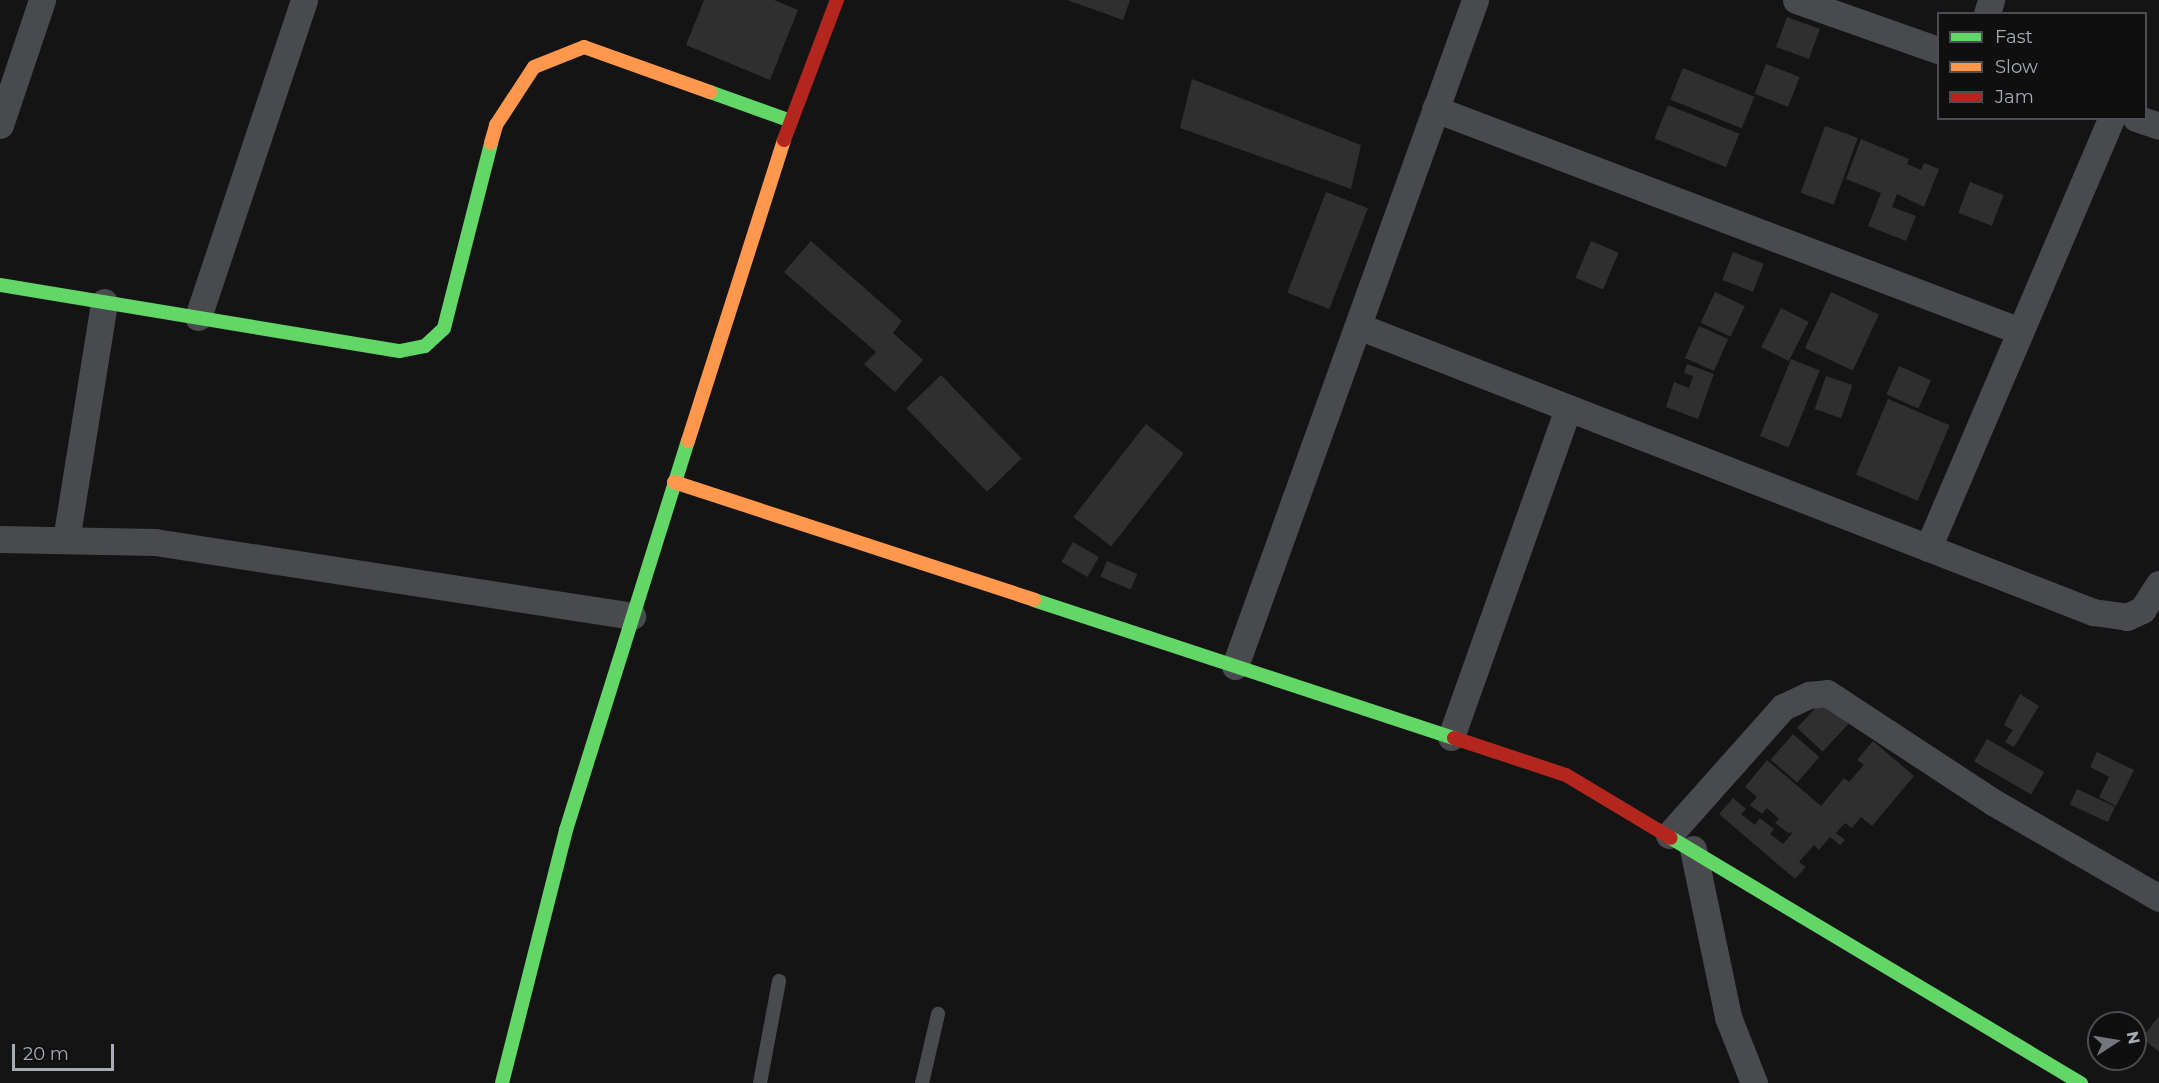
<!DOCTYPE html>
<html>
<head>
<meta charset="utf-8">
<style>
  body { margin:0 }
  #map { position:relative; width:2159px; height:1083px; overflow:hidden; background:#141415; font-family:Montserrat,sans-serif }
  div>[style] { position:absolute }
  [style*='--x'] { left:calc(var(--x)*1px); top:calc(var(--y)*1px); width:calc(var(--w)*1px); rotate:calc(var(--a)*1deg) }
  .building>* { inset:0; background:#2f2f30; transform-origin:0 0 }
  .lane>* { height:14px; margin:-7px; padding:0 7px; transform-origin:7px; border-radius:7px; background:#494a4d }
  .street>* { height:27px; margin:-13.5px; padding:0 13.5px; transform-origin:13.5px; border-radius:13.5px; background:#494a4d }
  .fast>* { height:14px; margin:-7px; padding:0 7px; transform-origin:7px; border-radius:7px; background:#63d668 }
  .slow>* { height:14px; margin:-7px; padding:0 7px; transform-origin:7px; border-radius:7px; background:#ff974d }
  .jam>* { height:14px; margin:-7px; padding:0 7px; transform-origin:7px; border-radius:7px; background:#b3261e }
  span { translate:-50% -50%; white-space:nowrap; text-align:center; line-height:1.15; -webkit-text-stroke:4.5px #0f0f10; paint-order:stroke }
  .legend { position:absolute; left:1937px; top:12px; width:210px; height:108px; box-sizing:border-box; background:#0f0f10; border:2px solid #4b4d52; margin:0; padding:8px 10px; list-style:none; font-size:18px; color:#a6abb5 }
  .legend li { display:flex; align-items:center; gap:12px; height:30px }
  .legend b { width:30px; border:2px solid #4b4d52 }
  .north { position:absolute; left:2087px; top:1011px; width:60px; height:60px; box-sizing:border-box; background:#0f0f10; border:2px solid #4b4d52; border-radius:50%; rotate:78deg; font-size:16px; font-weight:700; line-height:24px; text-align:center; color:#a6abb5 }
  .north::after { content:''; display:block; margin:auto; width:21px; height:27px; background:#73767d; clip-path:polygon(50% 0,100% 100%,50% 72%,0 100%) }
  .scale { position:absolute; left:12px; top:1044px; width:102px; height:27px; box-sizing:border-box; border:3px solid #a6abb5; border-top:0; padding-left:8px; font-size:18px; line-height:21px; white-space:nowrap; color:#a6abb5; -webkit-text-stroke:4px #0f0f10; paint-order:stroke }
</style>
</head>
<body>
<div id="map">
  <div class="building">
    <i style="clip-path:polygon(704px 0,774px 0,798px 10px,770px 80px,686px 45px)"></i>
    <i style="clip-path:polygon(1067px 0,1130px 0,1123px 20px)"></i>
    <i style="left:1787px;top:17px;width:35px;height:32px;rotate:20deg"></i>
    <i style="left:1766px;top:64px;width:36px;height:32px;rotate:21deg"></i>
    <i style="left:1683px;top:68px;width:77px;height:34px;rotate:22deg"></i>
    <i style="clip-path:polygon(1192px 79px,1361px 145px,1351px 189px,1180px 128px)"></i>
    <i style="left:1668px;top:105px;width:77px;height:36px;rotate:22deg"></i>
    <i style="left:1825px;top:126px;width:35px;height:71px;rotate:20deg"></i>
    <i style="clip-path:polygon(1861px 139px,1909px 159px,1907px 164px,1921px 170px,1924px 163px,1939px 169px,1924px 207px,1897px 194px,1892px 207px,1916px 216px,1906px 241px,1868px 226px,1881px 193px,1846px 179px)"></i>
    <i style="left:1970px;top:182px;width:36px;height:33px;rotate:21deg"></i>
    <i style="left:1326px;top:192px;width:45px;height:108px;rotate:21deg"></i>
    <i style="clip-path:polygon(811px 241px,902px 321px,893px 333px,923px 360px,895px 392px,864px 364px,876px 352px,784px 272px)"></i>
    <i style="left:1591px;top:241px;width:30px;height:40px;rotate:23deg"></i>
    <i style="left:1733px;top:252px;width:33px;height:30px;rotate:21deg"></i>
    <i style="left:1715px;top:292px;width:33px;height:34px;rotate:25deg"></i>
    <i style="left:1831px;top:292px;width:53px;height:62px;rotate:25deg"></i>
    <i style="left:1781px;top:308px;width:31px;height:44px;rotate:27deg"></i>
    <i style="left:1699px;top:326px;width:32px;height:35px;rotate:24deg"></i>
    <i style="left:1791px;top:359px;width:31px;height:83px;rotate:22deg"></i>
    <i style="clip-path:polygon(1687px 364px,1714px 374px,1698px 419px,1666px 407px,1674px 382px,1689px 388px,1693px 376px,1684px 373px)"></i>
    <i style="left:1899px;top:366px;width:35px;height:31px;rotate:24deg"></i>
    <i style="left:941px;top:375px;width:116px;height:48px;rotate:46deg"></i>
    <i style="left:1826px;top:376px;width:28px;height:35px;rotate:19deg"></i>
    <i style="left:1888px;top:399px;width:67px;height:82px;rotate:23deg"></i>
    <i style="left:1146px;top:424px;width:48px;height:118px;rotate:38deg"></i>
    <i style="left:1073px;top:542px;width:30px;height:23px;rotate:30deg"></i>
    <i style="left:1107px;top:561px;width:33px;height:17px;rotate:23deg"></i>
    <i style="clip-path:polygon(2020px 694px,2039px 706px,2014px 747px,2005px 742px,2013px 730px,2004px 725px)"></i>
    <i style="left:1823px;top:700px;width:35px;height:38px;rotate:43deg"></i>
    <i style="left:1793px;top:734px;width:35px;height:34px;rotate:41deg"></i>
    <i style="left:1987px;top:739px;width:66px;height:26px;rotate:30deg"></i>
    <i style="clip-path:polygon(1873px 741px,1914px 776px,1872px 826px,1861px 817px,1852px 828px,1845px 823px,1836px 833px,1845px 840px,1840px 845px,1830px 837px,1819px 850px,1814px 845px,1799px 862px,1806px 867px,1795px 879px,1719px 814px,1733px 798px,1746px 809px,1741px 814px,1755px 825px,1760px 818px,1774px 829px,1770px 834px,1783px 844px,1793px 832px,1788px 833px,1775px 823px,1779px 819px,1767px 808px,1762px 814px,1750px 805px,1757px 797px,1745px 787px,1767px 760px,1821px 806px,1844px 778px,1849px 782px,1864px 765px,1857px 760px)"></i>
    <i style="clip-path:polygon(2097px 752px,2134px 770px,2116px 806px,2099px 797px,2109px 777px,2090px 767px)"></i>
    <i style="left:2077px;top:789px;width:42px;height:17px;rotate:25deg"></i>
    <i style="clip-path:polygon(2159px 1016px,2159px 1052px,2142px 1038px)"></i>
  </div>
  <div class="lane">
    <i style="--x:760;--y:1083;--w:104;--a:-79.4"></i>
    <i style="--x:922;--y:1083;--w:71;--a:-76.9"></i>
  </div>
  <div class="street">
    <i style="--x:1796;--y:0;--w:151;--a:19.4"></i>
    <i style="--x:1987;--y:14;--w:15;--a:-74"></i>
    <i style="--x:1435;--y:109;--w:626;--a:20.78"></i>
    <i style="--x:2136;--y:118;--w:24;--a:19"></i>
    <i style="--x:0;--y:125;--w:132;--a:-71.4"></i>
    <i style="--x:198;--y:317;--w:334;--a:-71.5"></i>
    <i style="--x:1358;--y:326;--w:789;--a:21.26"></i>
    <i style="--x:2093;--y:612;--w:34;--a:8"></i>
    <i style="--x:2127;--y:617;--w:17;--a:-25"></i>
    <i style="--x:2142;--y:610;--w:31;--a:-57"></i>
    <i style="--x:0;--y:539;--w:155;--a:1.1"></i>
    <i style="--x:155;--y:542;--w:483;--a:8.8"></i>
    <i style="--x:66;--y:540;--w:241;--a:-80.9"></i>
    <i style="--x:1928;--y:548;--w:467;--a:-66.9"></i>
    <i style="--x:1235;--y:666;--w:708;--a:-70.18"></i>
    <i style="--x:1451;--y:737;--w:349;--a:-70.4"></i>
    <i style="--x:1669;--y:835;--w:171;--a:-48.3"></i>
    <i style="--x:1783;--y:707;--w:29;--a:-25"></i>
    <i style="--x:1809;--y:695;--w:18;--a:-6"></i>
    <i style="--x:1827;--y:693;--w:199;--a:33.3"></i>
    <i style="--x:1993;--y:802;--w:192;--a:30"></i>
    <i style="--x:1693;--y:849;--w:172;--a:78.2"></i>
    <i style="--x:1728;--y:1017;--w:71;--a:68.5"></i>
  </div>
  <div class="fast">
    <i style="--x:710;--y:92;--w:86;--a:19.7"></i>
    <i style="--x:0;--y:285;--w:405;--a:9.4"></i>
    <i style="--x:400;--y:351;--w:25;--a:-11"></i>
    <i style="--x:425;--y:346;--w:26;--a:-43"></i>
    <i style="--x:444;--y:328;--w:191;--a:-75.7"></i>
    <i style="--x:1034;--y:600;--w:442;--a:18.2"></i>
    <i style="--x:1671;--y:838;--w:478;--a:30.9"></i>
    <i style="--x:502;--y:1083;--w:261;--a:-75.8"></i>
    <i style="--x:566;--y:830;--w:408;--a:-72.6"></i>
  </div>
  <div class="slow">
    <i style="--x:491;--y:143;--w:19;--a:-74"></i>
    <i style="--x:496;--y:125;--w:69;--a:-56.8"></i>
    <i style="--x:534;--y:67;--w:54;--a:-21.8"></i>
    <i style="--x:584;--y:47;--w:134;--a:19.7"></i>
    <i style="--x:688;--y:441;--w:316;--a:-72.3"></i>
    <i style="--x:674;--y:482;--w:379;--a:18.1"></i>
  </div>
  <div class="jam">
    <i style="--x:784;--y:140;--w:150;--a:-69.3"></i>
    <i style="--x:1454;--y:738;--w:118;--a:18.3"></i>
    <i style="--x:1566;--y:775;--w:122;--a:31"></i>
  </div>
  <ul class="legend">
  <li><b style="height:8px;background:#63d668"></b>Fast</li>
  <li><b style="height:8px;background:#ff974d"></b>Slow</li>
  <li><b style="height:8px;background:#b3261e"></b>Jam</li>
  </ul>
  <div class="north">N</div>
  <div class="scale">20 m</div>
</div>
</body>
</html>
